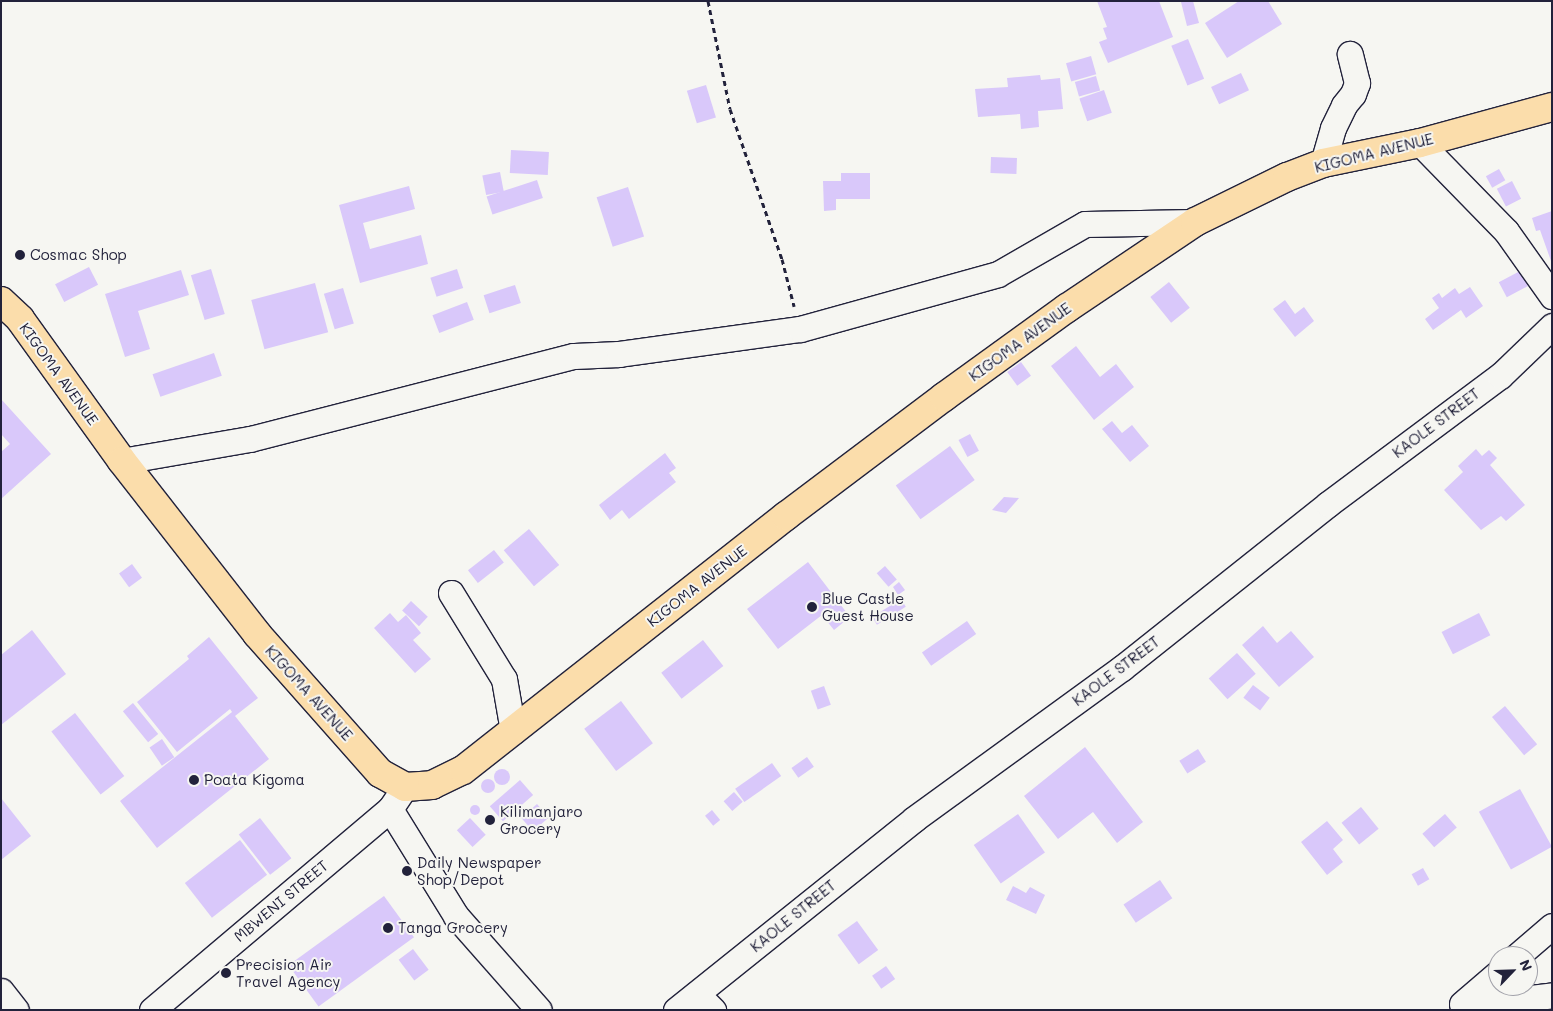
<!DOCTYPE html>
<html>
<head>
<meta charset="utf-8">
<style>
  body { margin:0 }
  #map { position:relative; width:1553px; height:1011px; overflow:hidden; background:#f6f6f2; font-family:Mali,sans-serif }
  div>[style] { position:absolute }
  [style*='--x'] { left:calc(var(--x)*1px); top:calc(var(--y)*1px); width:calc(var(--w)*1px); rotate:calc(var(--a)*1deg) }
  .building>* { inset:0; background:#d9c8fa; transform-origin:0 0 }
  .round { border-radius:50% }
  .path>* { height:3px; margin-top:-1.5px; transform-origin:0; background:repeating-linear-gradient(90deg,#22223b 0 5px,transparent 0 9px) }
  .roads { filter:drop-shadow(1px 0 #22223b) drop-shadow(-1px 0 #22223b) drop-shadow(0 1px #22223b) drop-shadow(0 -1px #22223b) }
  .minor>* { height:25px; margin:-12.5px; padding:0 12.5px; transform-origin:12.5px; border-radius:12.5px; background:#f6f6f2 }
  .major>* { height:28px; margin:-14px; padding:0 14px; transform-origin:14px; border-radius:14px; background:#fbddab }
  .dots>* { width:14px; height:14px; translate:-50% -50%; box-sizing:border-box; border:2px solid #f6f6f2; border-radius:50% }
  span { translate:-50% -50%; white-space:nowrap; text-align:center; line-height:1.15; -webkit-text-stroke:4px #f6f6f2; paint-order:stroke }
  .street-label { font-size:15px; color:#22223b }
  .poi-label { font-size:15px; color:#22223b }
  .left { translate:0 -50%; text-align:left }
  .frame { position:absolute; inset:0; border:2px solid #22223b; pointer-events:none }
  .north { position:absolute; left:1488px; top:946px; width:50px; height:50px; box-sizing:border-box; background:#f6f6f2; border:1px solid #a1a1a9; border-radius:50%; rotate:66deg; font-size:14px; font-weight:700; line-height:20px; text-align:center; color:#22223b }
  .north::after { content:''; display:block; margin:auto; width:18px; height:22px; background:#22223b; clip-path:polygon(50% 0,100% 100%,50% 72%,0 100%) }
</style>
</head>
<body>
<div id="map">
  <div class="building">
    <i style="clip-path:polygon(1097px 1px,1159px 1px,1173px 37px,1108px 63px,1099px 42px,1107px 39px,1103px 28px,1107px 27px)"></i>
    <i style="clip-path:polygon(1185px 1px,1193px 1px,1199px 23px,1187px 26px,1181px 2px)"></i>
    <i style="clip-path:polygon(1239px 1px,1268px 1px,1282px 24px,1227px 58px,1205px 23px)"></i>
    <i style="left:1188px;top:39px;width:43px;height:18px;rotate:68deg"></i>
    <i style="left:1091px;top:56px;width:19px;height:26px;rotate:74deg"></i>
    <i style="left:1241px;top:73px;width:19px;height:33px;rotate:65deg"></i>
    <i style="clip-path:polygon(1040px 75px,1041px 80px,1060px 78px,1063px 109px,1038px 111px,1039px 127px,1021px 129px,1020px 114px,978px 117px,975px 89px,1008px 87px,1007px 78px)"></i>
    <i style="left:1096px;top:76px;width:15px;height:22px;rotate:74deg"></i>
    <i style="left:706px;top:85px;width:34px;height:20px;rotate:73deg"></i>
    <i style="left:1104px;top:90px;width:24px;height:26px;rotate:71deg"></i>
    <i style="left:511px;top:150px;width:38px;height:23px;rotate:3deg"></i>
    <i style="left:991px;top:157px;width:26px;height:16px;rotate:2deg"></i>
    <i style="left:1499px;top:169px;width:13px;height:15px;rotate:61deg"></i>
    <i style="left:500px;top:172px;width:20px;height:18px;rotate:79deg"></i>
    <i style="clip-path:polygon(841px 173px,870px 173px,870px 199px,836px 199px,836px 210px,824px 211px,823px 181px,841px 181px)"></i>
    <i style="left:537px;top:180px;width:19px;height:53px;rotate:72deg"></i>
    <i style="left:1512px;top:181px;width:20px;height:17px;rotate:63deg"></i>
    <i style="clip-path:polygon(409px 186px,415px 209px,363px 223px,370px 249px,421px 235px,428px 264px,360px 283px,339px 205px)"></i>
    <i style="left:628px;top:187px;width:52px;height:33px;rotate:72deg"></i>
    <i style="clip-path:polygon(1552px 211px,1552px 261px,1551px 261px,1540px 230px,1536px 231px,1532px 218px)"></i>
    <i style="left:89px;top:267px;width:20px;height:38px;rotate:63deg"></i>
    <i style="left:211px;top:269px;width:47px;height:21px;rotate:73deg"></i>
    <i style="left:457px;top:269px;width:20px;height:28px;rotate:72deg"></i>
    <i style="clip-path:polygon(181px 270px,189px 295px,138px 311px,150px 349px,125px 357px,105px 294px)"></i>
    <i style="left:1520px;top:271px;width:17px;height:24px;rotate:62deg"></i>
    <i style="left:1169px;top:282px;width:33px;height:24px;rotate:51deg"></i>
    <i style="left:315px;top:283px;width:51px;height:66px;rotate:75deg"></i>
    <i style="left:515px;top:285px;width:19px;height:33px;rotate:72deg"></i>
    <i style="clip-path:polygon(1470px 287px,1483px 306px,1466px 318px,1461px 310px,1433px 330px,1425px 319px,1439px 308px,1432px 298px,1439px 293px,1442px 298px,1455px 288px,1459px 294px)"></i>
    <i style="left:343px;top:288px;width:37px;height:20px;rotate:73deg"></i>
    <i style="clip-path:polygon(1285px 300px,1295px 314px,1304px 307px,1314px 321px,1295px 337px,1273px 309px)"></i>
    <i style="left:467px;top:302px;width:19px;height:37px;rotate:69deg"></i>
    <i style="clip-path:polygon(1076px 346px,1100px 377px,1116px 364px,1134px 387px,1094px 420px,1051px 366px)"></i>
    <i style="left:214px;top:353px;width:24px;height:65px;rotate:71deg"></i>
    <i style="left:1021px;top:362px;width:17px;height:17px;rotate:54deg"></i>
    <i style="clip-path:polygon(1px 399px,51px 454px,1px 499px,1px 452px,10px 444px,1px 434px)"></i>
    <i style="clip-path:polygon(1112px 421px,1122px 433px,1132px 425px,1149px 446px,1130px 462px,1102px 429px)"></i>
    <i style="left:970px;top:434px;width:19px;height:13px;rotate:62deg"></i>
    <i style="left:950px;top:446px;width:42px;height:67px;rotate:54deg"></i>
    <i style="clip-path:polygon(1476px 449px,1482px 456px,1489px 450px,1497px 458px,1490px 465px,1525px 505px,1506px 521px,1501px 516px,1481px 530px,1444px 490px,1463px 472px,1458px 466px)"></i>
    <i style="clip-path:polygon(665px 453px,676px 468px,669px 473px,676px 482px,629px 519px,622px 510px,610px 520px,599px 505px)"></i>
    <i style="clip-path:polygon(1004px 497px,1019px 498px,1006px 513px,992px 510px)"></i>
    <i style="left:529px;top:529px;width:47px;height:33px;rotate:50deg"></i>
    <i style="left:494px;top:550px;width:16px;height:33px;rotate:52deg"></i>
    <i style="clip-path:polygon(808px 562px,850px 617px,834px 630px,822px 615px,778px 649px,747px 609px)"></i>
    <i style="left:132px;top:564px;width:17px;height:16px;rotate:54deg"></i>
    <i style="left:885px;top:566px;width:18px;height:11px;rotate:49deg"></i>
    <i style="clip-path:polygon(899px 582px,905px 590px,898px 595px,893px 587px)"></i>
    <i style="left:901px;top:599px;width:9px;height:34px;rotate:58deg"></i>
    <i style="left:411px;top:601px;width:23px;height:13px;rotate:43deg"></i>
    <i style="clip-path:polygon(390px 613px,398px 622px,406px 615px,421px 633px,413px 640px,431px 659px,415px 673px,374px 628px)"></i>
    <i style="left:1479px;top:613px;width:25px;height:42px;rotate:63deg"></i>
    <i style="left:967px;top:621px;width:16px;height:55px;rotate:55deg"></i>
    <i style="clip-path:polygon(1263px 626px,1277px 643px,1291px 631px,1314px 657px,1279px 687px,1242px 645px)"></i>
    <i style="clip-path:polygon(32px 630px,66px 674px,1px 725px,1px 655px)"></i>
    <i style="clip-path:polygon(209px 637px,258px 698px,235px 716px,269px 759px,157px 848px,120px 801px,232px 712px,230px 709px,177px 752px,137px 702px,189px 659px,187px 656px)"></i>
    <i style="left:703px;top:640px;width:33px;height:53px;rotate:52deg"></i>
    <i style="left:1237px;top:653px;width:28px;height:38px;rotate:48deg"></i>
    <i style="left:1253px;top:685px;width:21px;height:16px;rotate:37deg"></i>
    <i style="left:824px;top:686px;width:20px;height:14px;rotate:70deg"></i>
    <i style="left:621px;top:701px;width:53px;height:46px;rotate:53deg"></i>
    <i style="left:133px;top:703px;width:40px;height:13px;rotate:51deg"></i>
    <i style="left:1505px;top:706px;width:50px;height:17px;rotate:50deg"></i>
    <i style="left:75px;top:713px;width:80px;height:30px;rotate:52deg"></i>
    <i style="left:162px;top:739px;width:22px;height:15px;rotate:56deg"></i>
    <i style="clip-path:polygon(1085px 747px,1143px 822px,1117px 843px,1093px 812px,1058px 839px,1024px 796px)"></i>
    <i style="left:1198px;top:749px;width:15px;height:22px;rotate:58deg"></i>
    <i style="left:807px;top:757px;width:12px;height:19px;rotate:55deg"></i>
    <i style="left:772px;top:763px;width:16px;height:45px;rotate:55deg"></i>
    <i class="round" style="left:494px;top:769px;width:16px;height:16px"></i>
    <i class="round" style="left:481px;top:779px;width:14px;height:14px"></i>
    <i style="left:520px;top:780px;width:20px;height:40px;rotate:49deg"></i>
    <i style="left:1520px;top:789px;width:66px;height:47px;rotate:61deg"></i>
    <i style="left:734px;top:792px;width:13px;height:14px;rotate:48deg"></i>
    <i style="clip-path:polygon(1px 798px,31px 836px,1px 860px)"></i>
    <i style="left:537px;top:804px;width:18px;height:21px;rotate:49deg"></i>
    <i class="round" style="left:470px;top:805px;width:10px;height:10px"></i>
    <i style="left:1361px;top:807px;width:28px;height:25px;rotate:51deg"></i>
    <i style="left:712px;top:810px;width:13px;height:9px;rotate:51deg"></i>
    <i style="left:1018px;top:814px;width:47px;height:54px;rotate:55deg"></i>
    <i style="left:1445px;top:814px;width:18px;height:30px;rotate:49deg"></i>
    <i style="left:260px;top:818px;width:51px;height:27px;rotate:52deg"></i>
    <i style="left:470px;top:818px;width:23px;height:18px;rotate:47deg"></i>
    <i style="clip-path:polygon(1327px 821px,1343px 840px,1333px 849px,1343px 862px,1327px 875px,1301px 842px)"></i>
    <i style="left:240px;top:840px;width:44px;height:70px;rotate:52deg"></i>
    <i style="left:1423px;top:868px;width:13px;height:13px;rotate:61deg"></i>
    <i style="left:1160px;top:880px;width:22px;height:44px;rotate:56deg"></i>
    <i style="clip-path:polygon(1013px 886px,1026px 893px,1030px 887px,1045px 895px,1036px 914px,1006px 900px)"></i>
    <i style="left:384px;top:896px;width:51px;height:118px;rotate:54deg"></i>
    <i style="left:857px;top:921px;width:36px;height:24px;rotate:54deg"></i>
    <i style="left:413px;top:949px;width:26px;height:18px;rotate:53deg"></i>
    <i style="left:886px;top:966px;width:16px;height:17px;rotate:55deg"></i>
  </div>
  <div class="path">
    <i style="--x:708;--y:1;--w:110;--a:78.5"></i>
    <i style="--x:730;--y:109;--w:159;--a:70.9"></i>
    <i style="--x:782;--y:259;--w:49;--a:75.7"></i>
  </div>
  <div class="roads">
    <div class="minor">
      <i style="--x:1420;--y:143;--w:123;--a:45.7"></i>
      <i style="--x:1506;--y:231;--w:80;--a:54.7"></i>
      <i style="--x:1323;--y:163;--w:36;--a:-74"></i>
      <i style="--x:1333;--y:128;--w:25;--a:-64"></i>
      <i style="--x:1344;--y:105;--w:14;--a:-51"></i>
      <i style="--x:1353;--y:94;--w:12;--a:-70"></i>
      <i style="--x:1357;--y:83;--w:30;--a:-104"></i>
      <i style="--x:122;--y:461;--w:130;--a:-9.8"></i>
      <i style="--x:250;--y:439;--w:334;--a:-14.4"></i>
      <i style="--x:574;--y:356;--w:45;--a:-2.5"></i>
      <i style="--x:619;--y:354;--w:183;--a:-7.9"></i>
      <i style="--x:800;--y:329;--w:205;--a:-15.5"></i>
      <i style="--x:998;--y:274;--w:100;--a:-29.9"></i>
      <i style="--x:1085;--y:224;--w:110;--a:-1"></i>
      <i style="--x:451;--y:593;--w:101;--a:58.4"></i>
      <i style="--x:504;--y:679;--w:53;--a:80.2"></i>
      <i style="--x:390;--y:809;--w:126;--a:58.3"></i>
      <i style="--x:456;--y:916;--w:125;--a:48.6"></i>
      <i style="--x:1517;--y:956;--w:46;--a:-40.6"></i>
      <i style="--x:1;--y:991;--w:24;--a:52"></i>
      <i style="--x:697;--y:994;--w:23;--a:45"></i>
      <i style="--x:1467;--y:1000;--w:47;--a:0"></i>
      <i style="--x:1514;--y:1000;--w:38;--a:-7"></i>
      <i style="--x:1462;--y:1004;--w:48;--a:-40.7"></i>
      <i style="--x:152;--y:1010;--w:312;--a:-40.2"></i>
      <i style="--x:390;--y:809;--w:27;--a:-56"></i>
      <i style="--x:676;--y:1010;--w:305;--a:-38.7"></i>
      <i style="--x:914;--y:819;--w:257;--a:-36"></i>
      <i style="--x:1122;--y:668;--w:263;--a:-38.5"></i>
      <i style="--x:1328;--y:504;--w:214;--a:-36.7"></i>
      <i style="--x:1500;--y:376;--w:72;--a:-43.9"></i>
    </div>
    <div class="major">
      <i style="--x:1;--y:301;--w:26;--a:43"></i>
      <i style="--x:20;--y:319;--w:175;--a:54.3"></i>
      <i style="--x:122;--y:461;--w:219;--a:52"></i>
      <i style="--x:257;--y:634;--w:186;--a:48.5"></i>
      <i style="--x:380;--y:773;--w:29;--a:29"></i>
      <i style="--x:405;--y:787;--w:27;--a:-4"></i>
      <i style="--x:432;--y:785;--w:34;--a:-26"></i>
      <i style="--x:463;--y:770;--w:411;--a:-38.2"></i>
      <i style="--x:786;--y:516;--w:198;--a:-37"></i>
      <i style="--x:944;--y:397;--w:152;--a:-35.9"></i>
      <i style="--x:1067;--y:308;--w:154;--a:-33.9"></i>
      <i style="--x:1195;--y:222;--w:102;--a:-26.1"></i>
      <i style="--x:1287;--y:177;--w:39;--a:-21"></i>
      <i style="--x:1323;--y:163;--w:99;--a:-11.7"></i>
      <i style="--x:1420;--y:143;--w:137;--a:-15.3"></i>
    </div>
  </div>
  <div class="dots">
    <i style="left:20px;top:255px;background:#22223b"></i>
    <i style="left:812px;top:607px;background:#22223b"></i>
    <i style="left:194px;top:780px;background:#22223b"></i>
    <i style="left:490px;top:820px;background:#22223b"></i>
    <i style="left:407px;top:871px;background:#22223b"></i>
    <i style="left:388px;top:928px;background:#22223b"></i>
    <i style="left:226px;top:973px;background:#22223b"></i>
  </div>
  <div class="street-label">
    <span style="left:1374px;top:153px;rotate:-14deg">KIGOMA AVENUE</span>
    <span style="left:1020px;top:342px;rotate:-36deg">KIGOMA AVENUE</span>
    <span style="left:59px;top:374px;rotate:54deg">KIGOMA AVENUE</span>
    <span style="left:1436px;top:423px;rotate:-37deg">KAOLE STREET</span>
    <span style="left:697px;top:586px;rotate:-38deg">KIGOMA AVENUE</span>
    <span style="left:1116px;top:671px;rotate:-37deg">KAOLE STREET</span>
    <span style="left:309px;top:693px;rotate:48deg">KIGOMA AVENUE</span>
    <span style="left:281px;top:901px;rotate:-40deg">MBWENI STREET</span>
    <span style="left:793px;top:916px;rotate:-39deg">KAOLE STREET</span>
  </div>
  <div class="poi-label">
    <span class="left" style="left:30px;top:255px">Cosmac Shop</span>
    <span class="left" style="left:822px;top:607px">Blue Castle<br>Guest House</span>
    <span class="left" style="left:204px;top:780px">Poata Kigoma</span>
    <span class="left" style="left:500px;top:820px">Kilimanjaro<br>Grocery</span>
    <span class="left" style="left:417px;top:871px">Daily Newspaper<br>Shop/Depot</span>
    <span class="left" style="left:398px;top:928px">Tanga Grocery</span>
    <span class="left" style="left:236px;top:973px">Precision Air<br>Travel Agency</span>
  </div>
  <div class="frame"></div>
  <div class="north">N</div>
</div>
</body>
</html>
